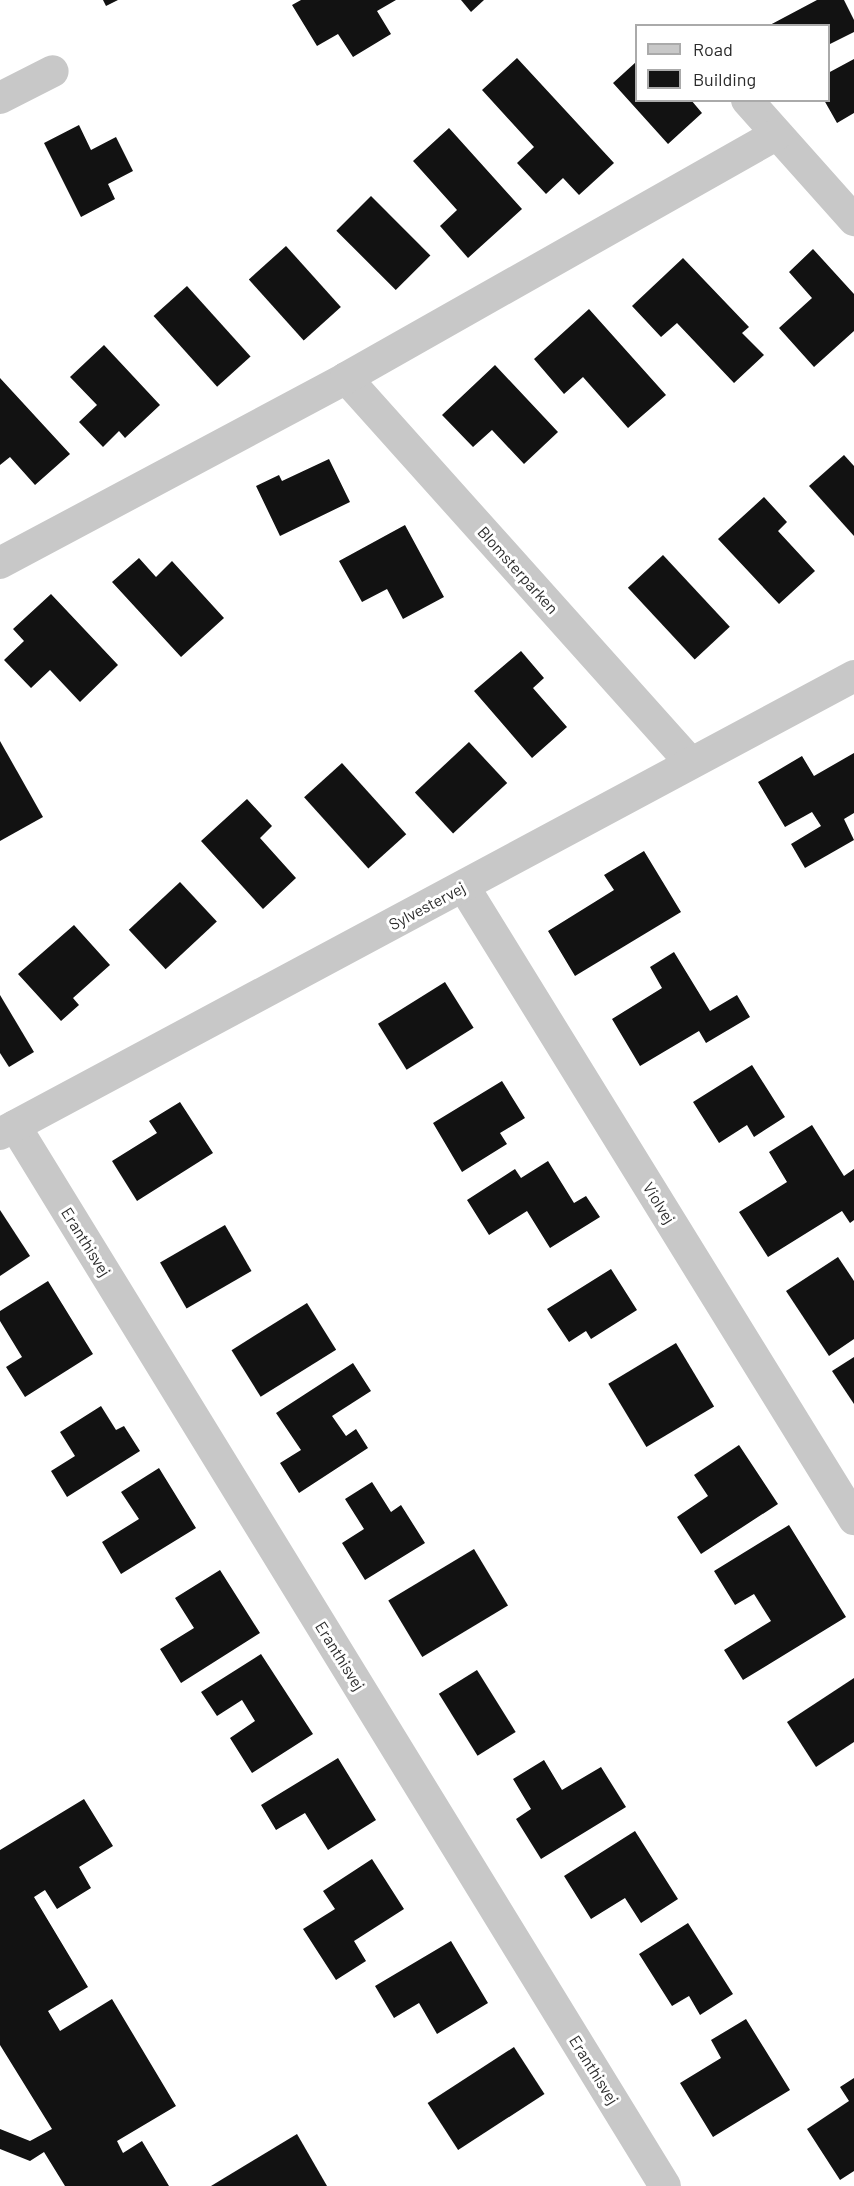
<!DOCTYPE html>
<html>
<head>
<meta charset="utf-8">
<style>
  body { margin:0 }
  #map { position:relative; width:854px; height:2186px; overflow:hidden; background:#fff; font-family:Barlow,sans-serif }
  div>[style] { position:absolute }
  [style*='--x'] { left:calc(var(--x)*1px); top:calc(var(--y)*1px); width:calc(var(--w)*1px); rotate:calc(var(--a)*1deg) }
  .building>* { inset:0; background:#121212; transform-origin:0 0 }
  .street>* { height:32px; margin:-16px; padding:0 16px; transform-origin:16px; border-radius:16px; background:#c8c8c8 }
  span { translate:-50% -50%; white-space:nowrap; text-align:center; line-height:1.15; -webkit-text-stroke:6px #fff; paint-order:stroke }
  .street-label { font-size:16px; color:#2b2b2b }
  .legend { position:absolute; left:635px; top:24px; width:195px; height:78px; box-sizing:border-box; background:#fff; border:2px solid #aaa; margin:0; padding:8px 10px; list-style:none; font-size:18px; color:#2b2b2b }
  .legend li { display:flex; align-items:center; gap:12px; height:30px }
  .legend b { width:30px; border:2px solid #aaa }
</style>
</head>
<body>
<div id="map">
  <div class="building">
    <i style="clip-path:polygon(103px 0,118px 0,106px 6px)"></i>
    <i style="clip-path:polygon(301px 0,396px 0,377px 11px,391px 34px,353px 57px,338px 34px,317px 46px,292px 5px)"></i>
    <i style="clip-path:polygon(461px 0,484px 0,471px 12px)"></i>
    <i style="clip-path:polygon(817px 0,844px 0,854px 20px,854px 32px,828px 45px,828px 26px,768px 26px)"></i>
    <i style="clip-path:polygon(517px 58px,614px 163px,579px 195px,563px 178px,546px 194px,517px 163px,534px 147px,482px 90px)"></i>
    <i style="clip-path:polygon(854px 59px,854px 113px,837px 123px,824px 100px,828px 100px,828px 73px)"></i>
    <i style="clip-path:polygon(636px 62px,636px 100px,691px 100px,702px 113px,668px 144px,613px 83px)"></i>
    <i style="clip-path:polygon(79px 125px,91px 150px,116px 137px,133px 171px,108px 184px,115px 199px,81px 217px,44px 143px)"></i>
    <i style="clip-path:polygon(449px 128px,522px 209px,468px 258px,440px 226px,457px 210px,413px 161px)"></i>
    <i style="left:371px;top:196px;width:84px;height:49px;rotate:45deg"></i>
    <i style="left:286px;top:246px;width:82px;height:50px;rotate:48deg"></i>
    <i style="clip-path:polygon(813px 249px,854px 294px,854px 331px,814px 367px,779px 328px,812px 298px,789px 272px)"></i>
    <i style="clip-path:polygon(683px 258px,749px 327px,742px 333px,764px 355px,734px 383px,677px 323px,661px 337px,632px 306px)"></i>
    <i style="left:187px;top:286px;width:95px;height:45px;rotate:48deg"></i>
    <i style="clip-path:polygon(589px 309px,666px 395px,628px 428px,583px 377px,564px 394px,534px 359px)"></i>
    <i style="clip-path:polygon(104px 345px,160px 405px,125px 438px,119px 431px,103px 447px,79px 422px,97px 405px,70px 377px)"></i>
    <i style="clip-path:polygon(495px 365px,558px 432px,524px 464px,492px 430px,473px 447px,442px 415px)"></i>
    <i style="clip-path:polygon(0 378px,70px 454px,35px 485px,10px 457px,0 465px)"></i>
    <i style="clip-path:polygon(844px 455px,854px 466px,854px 536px,809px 486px)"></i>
    <i style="clip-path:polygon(329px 459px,350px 502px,280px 536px,256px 486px,279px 475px,282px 481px)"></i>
    <i style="clip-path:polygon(764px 497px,787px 522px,778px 531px,815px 571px,779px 604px,718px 539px)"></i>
    <i style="clip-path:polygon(405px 525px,444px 597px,403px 619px,387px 589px,362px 602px,339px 561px)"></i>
    <i style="left:663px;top:555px;width:98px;height:48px;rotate:47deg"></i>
    <i style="clip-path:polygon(139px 558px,156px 577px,172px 561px,224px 618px,181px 657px,112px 582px)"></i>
    <i style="clip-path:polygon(51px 594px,118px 665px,80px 702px,50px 670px,31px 688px,4px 660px,24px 641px,13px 629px)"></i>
    <i style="clip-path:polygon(521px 651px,544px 678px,533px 688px,567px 727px,532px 758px,474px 691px)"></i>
    <i style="clip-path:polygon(0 741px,43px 817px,0 841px)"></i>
    <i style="left:469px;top:742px;width:56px;height:74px;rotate:47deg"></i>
    <i style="clip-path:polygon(854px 753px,854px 813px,844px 819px,854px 840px,805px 868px,791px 844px,821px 826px,812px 812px,785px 827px,758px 782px,802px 756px,814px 776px)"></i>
    <i style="left:342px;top:763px;width:96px;height:51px;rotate:48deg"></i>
    <i style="clip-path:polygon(247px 799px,272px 826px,260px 838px,296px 878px,263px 909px,201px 841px)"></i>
    <i style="clip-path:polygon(644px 851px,681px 912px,575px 976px,548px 931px,614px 890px,604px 875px)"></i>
    <i style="left:180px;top:882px;width:54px;height:70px;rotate:47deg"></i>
    <i style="clip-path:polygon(74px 925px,110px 965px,73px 998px,79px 1005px,61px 1021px,18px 974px)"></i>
    <i style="clip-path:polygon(674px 952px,710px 1011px,737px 995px,750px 1017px,706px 1043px,699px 1031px,640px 1066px,612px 1019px,662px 988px,650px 967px)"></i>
    <i style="left:445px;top:982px;width:54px;height:79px;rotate:58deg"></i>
    <i style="clip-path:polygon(0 995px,34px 1052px,9px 1067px,0 1053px)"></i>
    <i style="clip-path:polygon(752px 1065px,785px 1117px,754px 1137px,747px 1125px,719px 1143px,693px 1102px)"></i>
    <i style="clip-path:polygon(502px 1081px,525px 1118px,500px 1133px,507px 1144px,462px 1172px,433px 1123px)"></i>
    <i style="clip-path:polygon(180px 1102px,213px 1153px,137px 1201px,112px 1161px,157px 1133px,149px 1121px)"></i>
    <i style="clip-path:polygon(812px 1125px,844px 1176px,854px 1169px,854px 1220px,850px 1223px,842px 1211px,768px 1257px,739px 1212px,787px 1182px,769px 1152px)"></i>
    <i style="clip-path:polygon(548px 1161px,574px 1203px,586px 1196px,600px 1217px,550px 1248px,527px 1211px,489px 1235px,467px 1200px,515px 1169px,521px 1178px)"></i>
    <i style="clip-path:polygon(0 1210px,30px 1256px,0 1276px)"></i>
    <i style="left:225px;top:1225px;width:53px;height:75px;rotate:60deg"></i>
    <i style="clip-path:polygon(838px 1257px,854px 1281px,854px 1339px,829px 1356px,786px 1291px)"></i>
    <i style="clip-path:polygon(611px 1269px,637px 1310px,591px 1339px,586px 1331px,569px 1342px,547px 1309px)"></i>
    <i style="clip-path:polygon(48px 1281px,93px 1354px,25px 1397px,6px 1367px,22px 1357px,0 1321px,0 1311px)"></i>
    <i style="left:307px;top:1303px;width:55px;height:89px;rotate:58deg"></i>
    <i style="left:676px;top:1343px;width:74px;height:79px;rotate:59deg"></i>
    <i style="clip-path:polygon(854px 1357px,854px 1404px,832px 1371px)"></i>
    <i style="clip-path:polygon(353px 1363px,371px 1391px,332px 1416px,346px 1436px,356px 1429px,368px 1448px,299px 1493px,280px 1463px,301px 1450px,276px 1413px)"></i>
    <i style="clip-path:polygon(101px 1406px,116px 1430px,124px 1426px,140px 1451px,67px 1497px,51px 1471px,75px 1456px,60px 1432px)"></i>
    <i style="clip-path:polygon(739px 1445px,778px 1504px,701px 1554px,677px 1517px,708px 1496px,694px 1475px)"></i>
    <i style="clip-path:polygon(159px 1468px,196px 1528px,121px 1574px,102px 1542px,139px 1519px,121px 1492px)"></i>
    <i style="clip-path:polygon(372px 1482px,391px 1512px,401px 1505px,425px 1543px,365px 1580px,342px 1543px,364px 1529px,345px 1499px)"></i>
    <i style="clip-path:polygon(789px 1525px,846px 1617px,743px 1680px,724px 1650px,771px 1621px,754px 1594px,735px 1605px,714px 1571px)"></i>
    <i style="left:474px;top:1549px;width:66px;height:100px;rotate:59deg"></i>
    <i style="clip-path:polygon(220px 1570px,260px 1633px,181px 1683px,160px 1649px,194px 1628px,175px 1598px)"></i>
    <i style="clip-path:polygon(261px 1654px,313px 1734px,252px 1773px,230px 1738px,255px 1721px,242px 1700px,217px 1716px,201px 1692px)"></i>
    <i style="left:477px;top:1670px;width:73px;height:45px;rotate:58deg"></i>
    <i style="clip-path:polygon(854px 1678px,854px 1742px,816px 1767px,787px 1722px)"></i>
    <i style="clip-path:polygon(338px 1758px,376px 1820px,328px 1850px,305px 1813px,276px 1830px,261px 1805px)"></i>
    <i style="clip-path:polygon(544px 1760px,562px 1790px,601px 1767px,626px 1807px,541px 1859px,516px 1819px,531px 1809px,513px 1779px)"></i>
    <i style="clip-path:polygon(84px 1799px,113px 1846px,79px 1867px,91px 1888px,57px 1909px,45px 1890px,34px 1897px,88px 1987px,48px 2011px,60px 2031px,112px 1999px,176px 2106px,117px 2141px,123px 2153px,142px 2141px,169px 2186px,65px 2186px,44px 2152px,30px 2161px,0 2149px,0 2129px,30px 2141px,52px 2129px,0 2045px,0 1850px)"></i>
    <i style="clip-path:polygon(635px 1831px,678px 1899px,641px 1923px,625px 1898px,591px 1919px,564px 1876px)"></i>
    <i style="clip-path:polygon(372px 1859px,404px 1909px,354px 1941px,366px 1961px,336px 1980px,303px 1929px,335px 1909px,323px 1891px)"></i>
    <i style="clip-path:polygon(688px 1923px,733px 1994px,700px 2015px,689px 1996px,672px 2006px,639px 1954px)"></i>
    <i style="clip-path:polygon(451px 1941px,488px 2003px,437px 2034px,419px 2003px,394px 2018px,375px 1986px)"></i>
    <i style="clip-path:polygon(746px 2019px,790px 2090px,713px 2137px,680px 2083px,721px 2058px,711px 2040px)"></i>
    <i style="left:514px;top:2047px;width:56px;height:103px;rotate:57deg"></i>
    <i style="clip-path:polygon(854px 2078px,854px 2171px,840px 2180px,807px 2129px,849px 2101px,840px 2087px)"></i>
    <i style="clip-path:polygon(297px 2134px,327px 2186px,211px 2186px)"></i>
  </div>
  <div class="street">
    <i style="--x:0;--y:98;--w:59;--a:-27"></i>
    <i style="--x:747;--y:100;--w:161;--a:48.3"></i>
    <i style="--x:346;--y:378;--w:516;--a:48.14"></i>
    <i style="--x:0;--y:563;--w:392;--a:-28.1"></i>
    <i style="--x:346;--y:378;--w:495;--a:-29.5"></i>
    <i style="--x:464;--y:887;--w:743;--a:58.32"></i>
    <i style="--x:15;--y:1126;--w:1243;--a:58.48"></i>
    <i style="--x:0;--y:1134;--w:969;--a:-28.2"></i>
  </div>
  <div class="street-label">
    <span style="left:518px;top:570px;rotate:48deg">Blomsterparken</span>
    <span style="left:427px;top:906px;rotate:-28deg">Sylvestervej</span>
    <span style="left:659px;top:1203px;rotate:58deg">Violvej</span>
    <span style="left:86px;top:1242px;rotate:58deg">Eranthisvej</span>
    <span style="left:340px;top:1656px;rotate:58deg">Eranthisvej</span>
    <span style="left:594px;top:2070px;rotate:58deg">Eranthisvej</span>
  </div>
  <ul class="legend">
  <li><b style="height:8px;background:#c8c8c8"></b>Road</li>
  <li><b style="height:16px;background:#121212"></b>Building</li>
  </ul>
</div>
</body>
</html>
